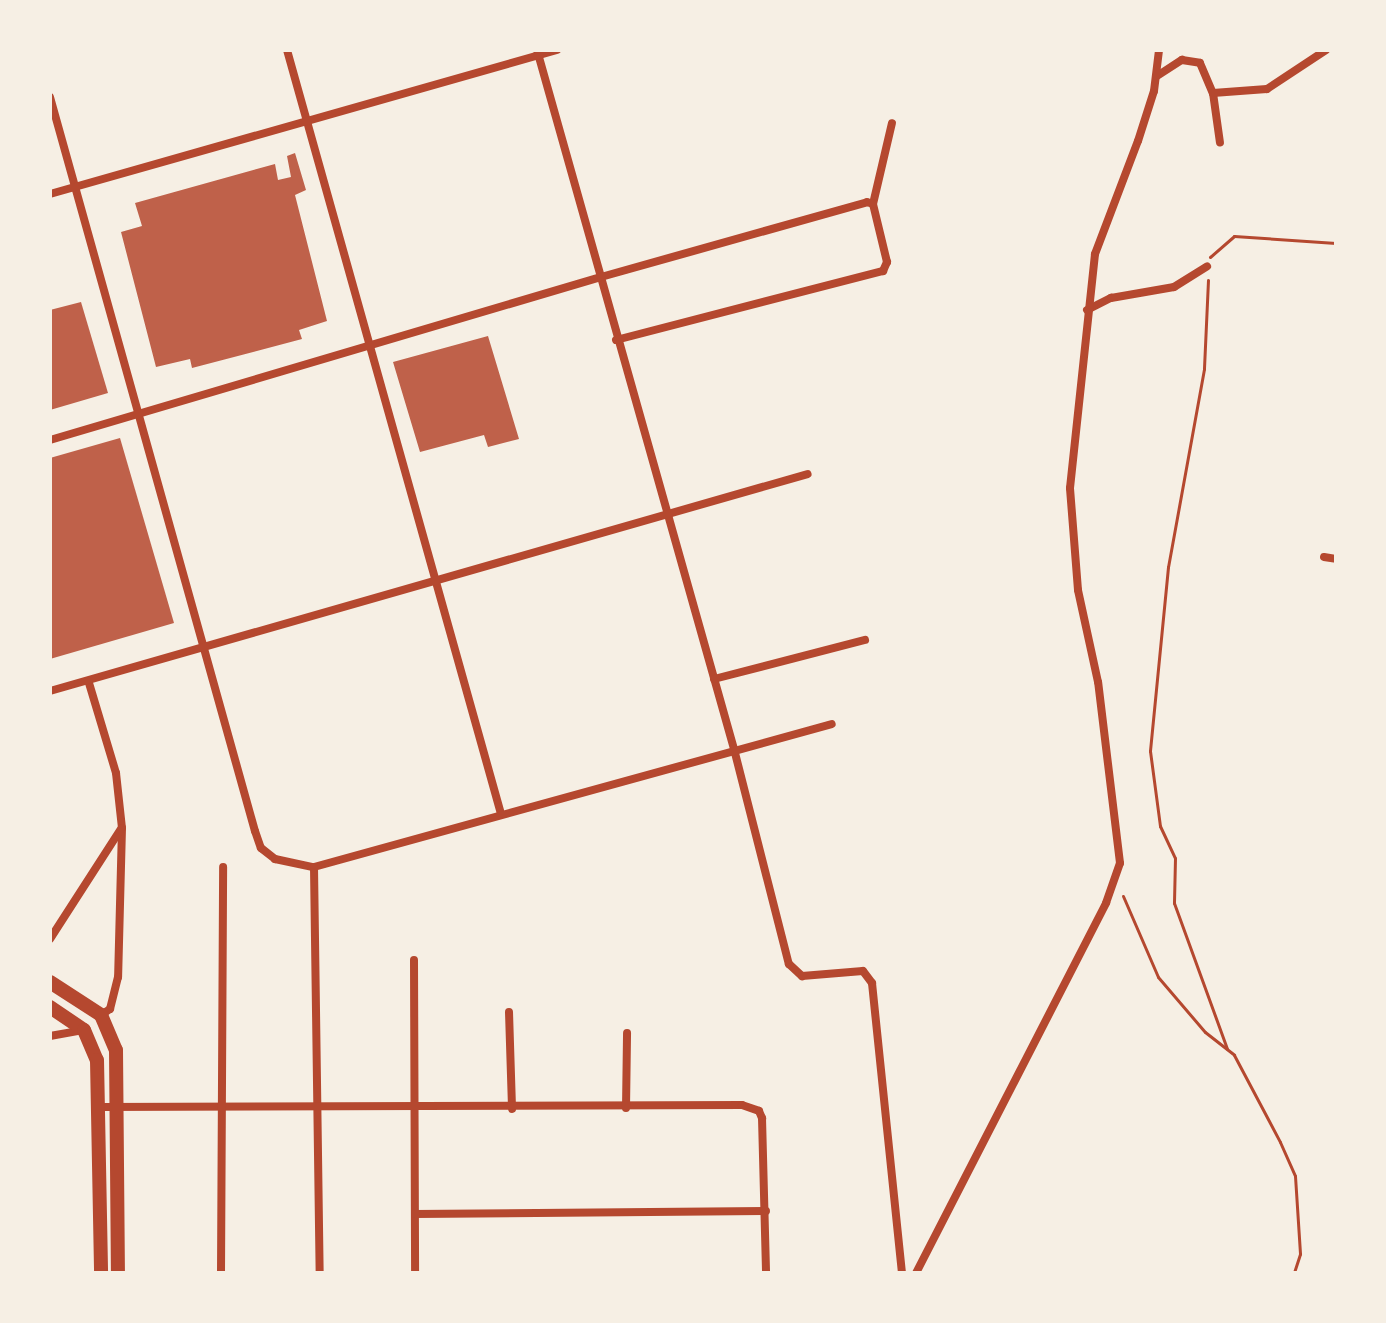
<!DOCTYPE html>
<html>
<head>
<meta charset="utf-8">
<style>
  body { margin:0 }
  #map { position:relative; width:1386px; height:1323px; overflow:hidden; background:#f6efe4; font-family:"Titillium Web",sans-serif }
  div>[style] { position:absolute }
  [style*='--x'] { left:calc(var(--x)*1px); top:calc(var(--y)*1px); width:calc(var(--w)*1px); rotate:calc(var(--a)*1deg) }
  .building>* { inset:0; background:#bf614a }
  .path>* { height:3px; margin:-1.5px; padding:0 1.5px; transform-origin:1.5px; border-radius:1.5px; background:#b5482f }
  .minor>* { height:8px; margin:-4px; padding:0 4px; transform-origin:4px; border-radius:4px; background:#b5482f }
  .primary>* { height:14px; margin:-7px; padding:0 7px; transform-origin:7px; border-radius:7px; background:#b5482f }
  span { translate:-50% -50%; white-space:nowrap; text-align:center; line-height:1.15; -webkit-text-stroke:6px #f6efe4; paint-order:stroke }
  .frame { position:absolute; inset:0; border:52px solid #f6efe4; pointer-events:none }
</style>
</head>
<body>
<div id="map">
  <div class="building">
    <i style="clip-path:polygon(295px 153px,306px 190px,295px 195px,327px 321px,299px 330px,302px 339px,192px 368px,190px 359px,156px 367px,121px 232px,142px 226px,135px 203px,275px 164px,278px 180px,291px 177px,287px 156px)"></i>
    <i style="clip-path:polygon(81px 302px,108px 393px,50px 410px,50px 310px)"></i>
    <i style="clip-path:polygon(488px 336px,519px 439px,488px 447px,484px 435px,420px 452px,393px 362px)"></i>
    <i style="clip-path:polygon(120px 438px,174px 623px,50px 659px,50px 458px)"></i>
  </div>
  <div class="path">
    <i style="--x:1210;--y:257;--w:32;--a:-41"></i>
    <i style="--x:1234;--y:236;--w:102;--a:3.9"></i>
    <i style="--x:1208;--y:280;--w:89;--a:92.6"></i>
    <i style="--x:1204;--y:369;--w:201;--a:100.3"></i>
    <i style="--x:1168;--y:567;--w:185;--a:95.6"></i>
    <i style="--x:1150;--y:751;--w:76;--a:82.4"></i>
    <i style="--x:1160;--y:826;--w:35;--a:65"></i>
    <i style="--x:1175;--y:858;--w:45;--a:91.3"></i>
    <i style="--x:1174;--y:903;--w:155;--a:70"></i>
    <i style="--x:1123;--y:896;--w:88;--a:66.6"></i>
    <i style="--x:1158;--y:977;--w:72;--a:49.5"></i>
    <i style="--x:1205;--y:1032;--w:37;--a:38"></i>
    <i style="--x:1234;--y:1055;--w:98;--a:62.1"></i>
    <i style="--x:1280;--y:1142;--w:37;--a:66"></i>
    <i style="--x:1295;--y:1176;--w:78;--a:86.3"></i>
    <i style="--x:1300;--y:1254;--w:20;--a:108"></i>
  </div>
  <div class="minor">
    <i style="--x:287;--y:50;--w:793;--a:74.35"></i>
    <i style="--x:537;--y:50;--w:726;--a:74.26"></i>
    <i style="--x:734;--y:749;--w:222;--a:75.7"></i>
    <i style="--x:789;--y:964;--w:18;--a:43"></i>
    <i style="--x:802;--y:976;--w:61;--a:-4.7"></i>
    <i style="--x:863;--y:971;--w:15;--a:53"></i>
    <i style="--x:872;--y:983;--w:292;--a:84.1"></i>
    <i style="--x:1157;--y:76;--w:30;--a:-33"></i>
    <i style="--x:1182;--y:60;--w:18;--a:9"></i>
    <i style="--x:1200;--y:63;--w:33;--a:67"></i>
    <i style="--x:1213;--y:93;--w:50;--a:82"></i>
    <i style="--x:1213;--y:93;--w:54;--a:-4.2"></i>
    <i style="--x:1267;--y:89;--w:71;--a:-33.5"></i>
    <i style="--x:50;--y:97;--w:762;--a:74.4"></i>
    <i style="--x:255;--y:831;--w:18;--a:71"></i>
    <i style="--x:261;--y:848;--w:18;--a:38"></i>
    <i style="--x:275;--y:859;--w:40;--a:12"></i>
    <i style="--x:314;--y:867;--w:537;--a:-15.43"></i>
    <i style="--x:50;--y:194;--w:527;--a:-15.86"></i>
    <i style="--x:873;--y:204;--w:83;--a:-76.8"></i>
    <i style="--x:1087;--y:310;--w:27;--a:-27"></i>
    <i style="--x:1111;--y:298;--w:64;--a:-9.9"></i>
    <i style="--x:1174;--y:287;--w:39;--a:-32"></i>
    <i style="--x:616;--y:340;--w:276;--a:-14.5"></i>
    <i style="--x:883;--y:271;--w:10;--a:-66"></i>
    <i style="--x:887;--y:262;--w:60;--a:-103.6"></i>
    <i style="--x:50;--y:440;--w:575;--a:-16.48"></i>
    <i style="--x:601;--y:277;--w:276;--a:-15.7"></i>
    <i style="--x:867;--y:202;--w:6;--a:18"></i>
    <i style="--x:1324;--y:557;--w:12;--a:9"></i>
    <i style="--x:714;--y:679;--w:156;--a:-14.5"></i>
    <i style="--x:89;--y:683;--w:94;--a:73.3"></i>
    <i style="--x:116;--y:773;--w:55;--a:83.8"></i>
    <i style="--x:122;--y:828;--w:149;--a:91.5"></i>
    <i style="--x:118;--y:977;--w:33;--a:104"></i>
    <i style="--x:110;--y:1009;--w:11;--a:146"></i>
    <i style="--x:50;--y:691;--w:788;--a:-15.98"></i>
    <i style="--x:314;--y:867;--w:406;--a:89.2"></i>
    <i style="--x:50;--y:939;--w:131;--a:-57.2"></i>
    <i style="--x:414;--y:960;--w:313;--a:89.8"></i>
    <i style="--x:509;--y:1012;--w:97;--a:88.2"></i>
    <i style="--x:50;--y:1036;--w:35;--a:-10"></i>
    <i style="--x:101;--y:1107;--w:641;--a:-0.18"></i>
    <i style="--x:742;--y:1105;--w:18;--a:19"></i>
    <i style="--x:759;--y:1111;--w:8;--a:67"></i>
    <i style="--x:762;--y:1118;--w:155;--a:88.5"></i>
    <i style="--x:626;--y:1108;--w:75;--a:-89.2"></i>
    <i style="--x:415;--y:1214;--w:351;--a:-0.5"></i>
    <i style="--x:221;--y:1273;--w:406;--a:-89.7"></i>
    <i style="--x:916;--y:1273;--w:416;--a:-62.8"></i>
    <i style="--x:1106;--y:903;--w:42;--a:-70.7"></i>
    <i style="--x:1120;--y:863;--w:182;--a:-96.9"></i>
    <i style="--x:1098;--y:682;--w:94;--a:-102.3"></i>
    <i style="--x:1078;--y:590;--w:102;--a:-94.5"></i>
    <i style="--x:1070;--y:488;--w:235;--a:-83.9"></i>
    <i style="--x:1095;--y:254;--w:121;--a:-69.2"></i>
    <i style="--x:1138;--y:141;--w:52;--a:-72.3"></i>
    <i style="--x:1154;--y:91;--w:41;--a:-83"></i>
  </div>
  <div class="primary">
    <i style="--x:50;--y:982;--w:61;--a:32.9"></i>
    <i style="--x:101;--y:1015;--w:38;--a:67"></i>
    <i style="--x:116;--y:1050;--w:223;--a:89.5"></i>
    <i style="--x:50;--y:1007;--w:41;--a:34.1"></i>
    <i style="--x:84;--y:1030;--w:33;--a:67"></i>
    <i style="--x:97;--y:1060;--w:213;--a:88.9"></i>
  </div>
  <div class="frame"></div>
</div>
</body>
</html>
